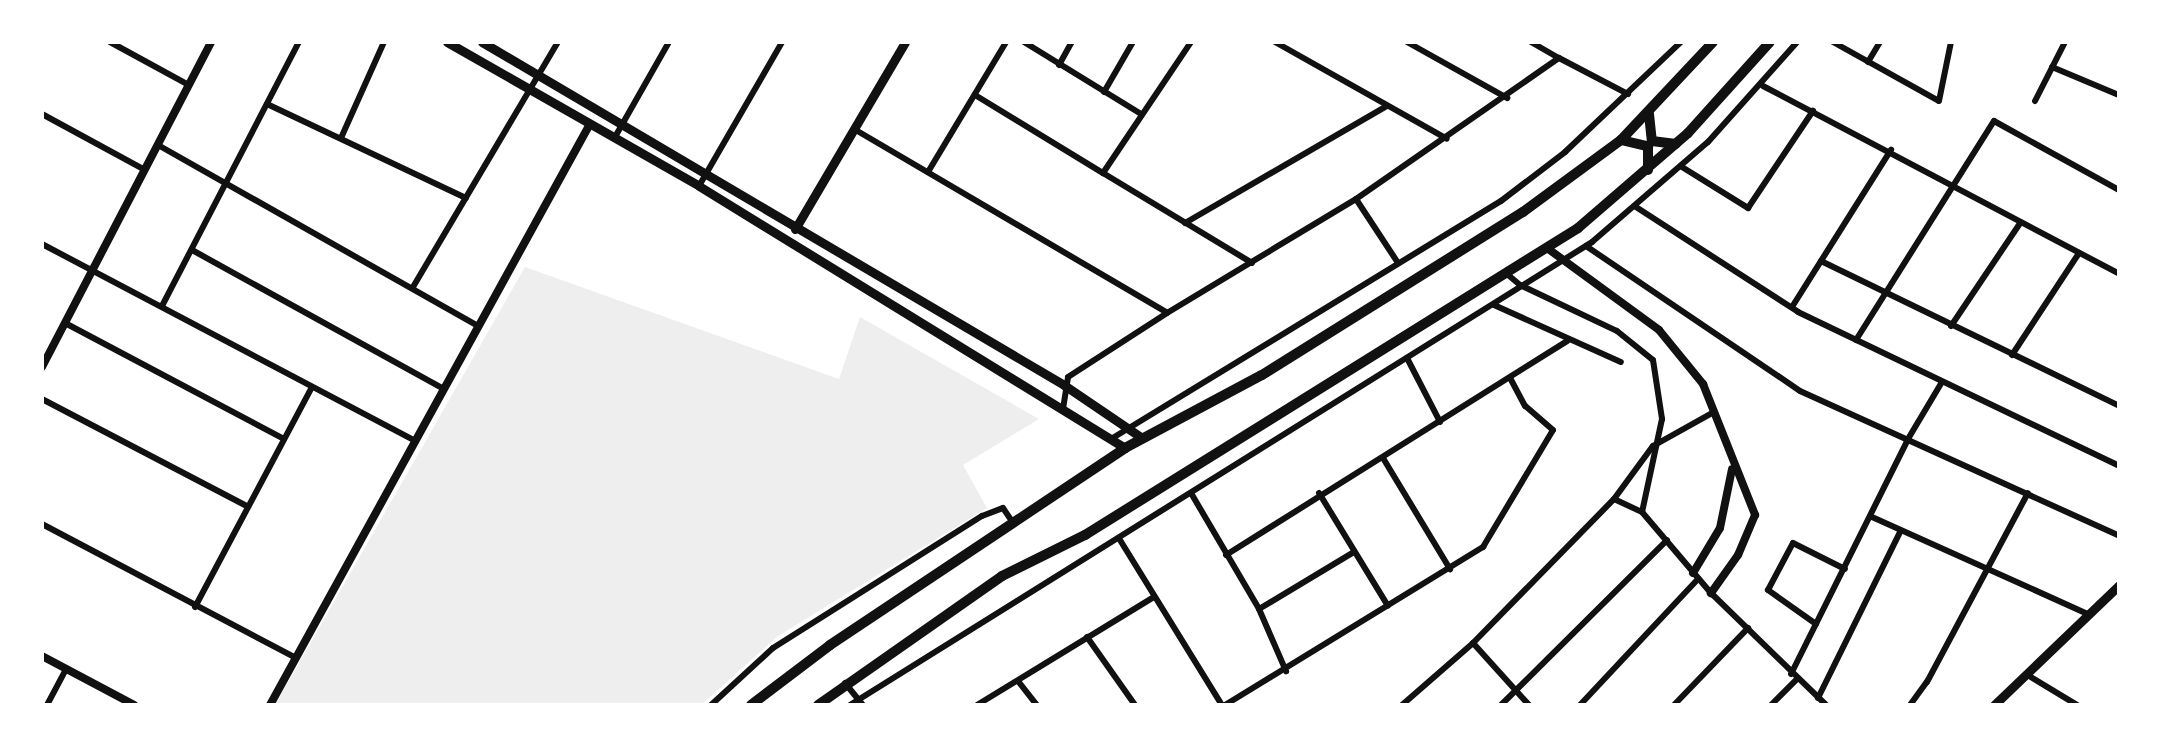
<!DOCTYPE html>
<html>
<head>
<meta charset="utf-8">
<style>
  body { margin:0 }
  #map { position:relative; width:2161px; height:747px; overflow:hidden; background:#fff; font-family:"Noto Sans",sans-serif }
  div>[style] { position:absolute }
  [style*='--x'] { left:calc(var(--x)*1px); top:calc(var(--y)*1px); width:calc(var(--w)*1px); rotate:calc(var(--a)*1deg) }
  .green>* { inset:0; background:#eee }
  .minor>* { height:6px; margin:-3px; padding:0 3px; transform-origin:3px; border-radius:3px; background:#111 }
  .tertiary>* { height:8px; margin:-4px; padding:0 4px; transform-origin:4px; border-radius:4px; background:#111 }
  .secondary>* { height:9px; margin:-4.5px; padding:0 4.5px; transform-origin:4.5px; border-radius:4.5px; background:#111 }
  .primary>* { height:10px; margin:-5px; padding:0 5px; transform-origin:5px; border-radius:5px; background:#111 }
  span { translate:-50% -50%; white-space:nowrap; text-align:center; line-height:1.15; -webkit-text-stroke:8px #fff; paint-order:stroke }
  .frame { position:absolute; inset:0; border:44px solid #fff; pointer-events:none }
</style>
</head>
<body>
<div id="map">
  <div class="green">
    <i style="clip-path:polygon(525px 267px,839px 379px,860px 317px,1039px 419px,963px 465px,987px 508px,778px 636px,701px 705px,275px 705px)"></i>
  </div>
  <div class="minor">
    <i style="--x:110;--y:42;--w:90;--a:28.6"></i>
    <i style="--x:1024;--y:42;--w:137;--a:31.6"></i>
    <i style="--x:1275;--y:42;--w:197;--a:29.4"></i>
    <i style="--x:1407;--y:42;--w:115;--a:29.2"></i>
    <i style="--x:1531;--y:42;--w:32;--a:30"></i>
    <i style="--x:1833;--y:42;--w:121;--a:29.1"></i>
    <i style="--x:1939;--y:101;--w:60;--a:-78.5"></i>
    <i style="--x:1868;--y:62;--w:23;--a:-59"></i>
    <i style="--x:1059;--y:65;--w:26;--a:-61"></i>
    <i style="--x:2052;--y:67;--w:73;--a:22.7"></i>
    <i style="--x:1763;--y:86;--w:403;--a:27.8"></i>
    <i style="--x:1104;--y:92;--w:58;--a:-59.9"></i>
    <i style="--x:975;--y:95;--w:150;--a:31.4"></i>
    <i style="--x:1103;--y:173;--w:158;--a:-56.1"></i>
    <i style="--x:2035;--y:101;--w:66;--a:-63"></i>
    <i style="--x:267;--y:104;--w:220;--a:25.3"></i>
    <i style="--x:42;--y:114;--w:117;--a:28.5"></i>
    <i style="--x:854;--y:129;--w:363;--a:30.4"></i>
    <i style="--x:1167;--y:313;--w:221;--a:-31.1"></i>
    <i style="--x:1356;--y:199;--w:247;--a:-34.8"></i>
    <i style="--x:1559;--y:58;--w:78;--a:27.6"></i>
    <i style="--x:615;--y:137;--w:109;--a:-60.4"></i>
    <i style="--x:341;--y:138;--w:105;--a:-65.9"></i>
    <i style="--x:158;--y:145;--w:368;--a:29.5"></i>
    <i style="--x:1682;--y:167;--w:78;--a:31.8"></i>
    <i style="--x:1748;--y:208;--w:117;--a:-56.2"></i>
    <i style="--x:928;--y:172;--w:152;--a:-59"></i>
    <i style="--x:1103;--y:173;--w:174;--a:31.1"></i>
    <i style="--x:699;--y:186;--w:166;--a:-60"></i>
    <i style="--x:1356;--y:199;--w:77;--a:56.7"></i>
    <i style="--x:1636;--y:207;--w:193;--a:32.9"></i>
    <i style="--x:1798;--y:312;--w:356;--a:25.6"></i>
    <i style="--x:1185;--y:223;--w:233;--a:-30.1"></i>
    <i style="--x:42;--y:244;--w:422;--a:27.8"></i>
    <i style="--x:1586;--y:246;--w:258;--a:34.1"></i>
    <i style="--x:1800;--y:391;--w:350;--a:24.4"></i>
    <i style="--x:192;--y:250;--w:288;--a:28.9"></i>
    <i style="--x:1821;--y:261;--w:331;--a:25.9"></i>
    <i style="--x:1507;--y:274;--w:17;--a:40"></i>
    <i style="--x:1520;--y:285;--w:107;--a:25.4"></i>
    <i style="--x:1617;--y:331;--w:46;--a:38.9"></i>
    <i style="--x:1653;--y:360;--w:60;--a:81.3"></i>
    <i style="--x:1662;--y:419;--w:95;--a:102.1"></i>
    <i style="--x:413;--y:287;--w:285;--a:-59.4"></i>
    <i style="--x:1494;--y:305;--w:139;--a:24.2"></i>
    <i style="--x:162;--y:306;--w:297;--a:-62.6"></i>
    <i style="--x:1792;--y:307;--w:186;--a:-57.8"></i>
    <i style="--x:65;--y:323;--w:246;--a:27.9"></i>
    <i style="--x:1951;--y:326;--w:125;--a:-56.1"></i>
    <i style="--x:1856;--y:340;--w:259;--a:-57.8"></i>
    <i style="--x:1994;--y:121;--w:143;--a:28.9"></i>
    <i style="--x:2012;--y:355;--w:122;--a:-56.7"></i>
    <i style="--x:1407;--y:358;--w:72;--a:62.7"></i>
    <i style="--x:42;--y:399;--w:231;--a:27.6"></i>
    <i style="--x:1063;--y:409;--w:32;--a:-81"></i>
    <i style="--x:1068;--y:377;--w:118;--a:-32.9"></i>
    <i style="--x:1111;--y:439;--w:457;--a:-31.4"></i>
    <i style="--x:1501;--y:201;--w:81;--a:-37.4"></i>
    <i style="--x:1565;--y:152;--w:160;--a:-43.5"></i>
    <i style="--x:1383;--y:458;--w:130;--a:58.9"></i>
    <i style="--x:1191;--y:493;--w:134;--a:59.6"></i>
    <i style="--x:1259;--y:609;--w:68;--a:66.5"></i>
    <i style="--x:1319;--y:493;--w:132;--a:58.6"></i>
    <i style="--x:1614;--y:499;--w:66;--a:-53.7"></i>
    <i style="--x:1653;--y:446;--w:68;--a:-29.2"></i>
    <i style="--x:1872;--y:517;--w:237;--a:24.2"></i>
    <i style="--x:42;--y:524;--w:287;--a:27.8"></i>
    <i style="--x:1120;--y:540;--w:194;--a:58.3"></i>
    <i style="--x:1226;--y:555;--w:403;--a:-32.1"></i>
    <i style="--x:195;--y:607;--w:249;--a:-62"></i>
    <i style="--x:1259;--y:609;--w:111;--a:-31"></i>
    <i style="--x:1816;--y:624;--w:59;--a:-144.7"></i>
    <i style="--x:1768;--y:590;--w:53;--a:-62"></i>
    <i style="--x:1793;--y:543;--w:58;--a:26.6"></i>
    <i style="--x:1087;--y:637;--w:83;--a:54.8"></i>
    <i style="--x:1473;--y:643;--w:84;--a:47.9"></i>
    <i style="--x:1791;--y:674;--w:263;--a:-63.5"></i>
    <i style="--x:1908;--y:439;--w:66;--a:-59.2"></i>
    <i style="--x:2026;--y:674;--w:60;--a:31.3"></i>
    <i style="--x:1018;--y:681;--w:31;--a:52"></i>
    <i style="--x:845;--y:683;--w:28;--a:51"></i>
    <i style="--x:1818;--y:698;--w:187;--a:-63.7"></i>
    <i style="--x:47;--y:705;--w:40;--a:-62"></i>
    <i style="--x:711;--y:705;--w:84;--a:-42.6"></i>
    <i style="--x:773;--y:648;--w:247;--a:-32.3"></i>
    <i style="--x:982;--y:516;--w:22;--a:-21"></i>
    <i style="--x:1003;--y:508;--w:18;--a:56"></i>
    <i style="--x:850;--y:705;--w:875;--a:-31.96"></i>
    <i style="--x:1592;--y:242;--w:153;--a:-40.8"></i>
    <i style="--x:1708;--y:142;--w:134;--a:-48.3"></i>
    <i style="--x:977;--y:705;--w:207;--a:-31.4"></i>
    <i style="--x:1225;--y:705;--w:303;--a:-31.5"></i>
    <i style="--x:1483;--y:547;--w:136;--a:-59.1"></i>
    <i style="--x:1553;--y:430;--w:37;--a:-139"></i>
    <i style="--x:1525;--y:406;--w:32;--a:-118"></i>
    <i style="--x:1402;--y:705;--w:94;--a:-41.1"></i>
    <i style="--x:1473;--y:643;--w:202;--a:-45.6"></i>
    <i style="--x:1614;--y:499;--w:31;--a:25"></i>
    <i style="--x:1642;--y:512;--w:106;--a:49.6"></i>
    <i style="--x:1711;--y:593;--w:161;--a:44.2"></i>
    <i style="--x:1501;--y:705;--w:234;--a:-44.8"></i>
    <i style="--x:1580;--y:705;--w:173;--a:-46.9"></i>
    <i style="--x:1674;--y:705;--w:107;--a:-46.1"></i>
    <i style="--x:1771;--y:705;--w:37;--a:-45"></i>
    <i style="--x:1910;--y:705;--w:29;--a:-54"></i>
    <i style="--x:1927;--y:682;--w:214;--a:-61.9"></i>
  </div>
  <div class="tertiary">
    <i style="--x:1547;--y:248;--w:139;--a:36.2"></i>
    <i style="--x:1659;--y:330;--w:70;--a:50.8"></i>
    <i style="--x:1703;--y:384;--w:141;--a:68.3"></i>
    <i style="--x:1755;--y:515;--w:43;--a:113"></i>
    <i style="--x:1738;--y:555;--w:47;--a:125.4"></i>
    <i style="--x:42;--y:367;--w:366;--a:-62.5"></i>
    <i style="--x:1693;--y:573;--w:52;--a:-59"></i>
    <i style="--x:1720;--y:528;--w:60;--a:-78.5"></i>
    <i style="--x:42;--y:656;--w:104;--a:28"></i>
    <i style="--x:270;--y:705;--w:663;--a:-61.16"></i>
  </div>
  <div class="secondary">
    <i style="--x:447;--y:42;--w:290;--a:29.7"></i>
    <i style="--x:699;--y:186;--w:500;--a:31.59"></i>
    <i style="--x:482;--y:42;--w:676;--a:30.51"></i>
    <i style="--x:1064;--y:385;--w:94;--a:34.2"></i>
    <i style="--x:795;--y:229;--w:217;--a:-59.5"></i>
    <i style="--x:1994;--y:705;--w:173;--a:-43.8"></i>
  </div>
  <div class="primary">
    <i style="--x:1649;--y:114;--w:27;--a:84"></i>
    <i style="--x:1652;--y:141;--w:24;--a:7"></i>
    <i style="--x:1621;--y:140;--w:28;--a:13"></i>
    <i style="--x:1648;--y:146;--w:24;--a:90"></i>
    <i style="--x:751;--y:705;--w:99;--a:-37.2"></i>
    <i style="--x:830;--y:645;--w:355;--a:-33.7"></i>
    <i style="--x:1125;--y:448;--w:155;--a:-28.1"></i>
    <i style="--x:1262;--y:375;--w:308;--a:-32"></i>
    <i style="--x:1523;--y:212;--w:122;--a:-36.3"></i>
    <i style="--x:1621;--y:140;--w:134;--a:-46.8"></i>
    <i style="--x:818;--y:705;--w:225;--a:-35"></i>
    <i style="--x:1002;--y:576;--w:93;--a:-26.3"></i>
    <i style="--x:1085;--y:535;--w:581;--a:-31.91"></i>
    <i style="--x:1578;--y:228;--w:145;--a:-40.8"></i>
    <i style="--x:1688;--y:133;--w:122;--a:-48"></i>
  </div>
  <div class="frame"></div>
</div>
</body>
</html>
